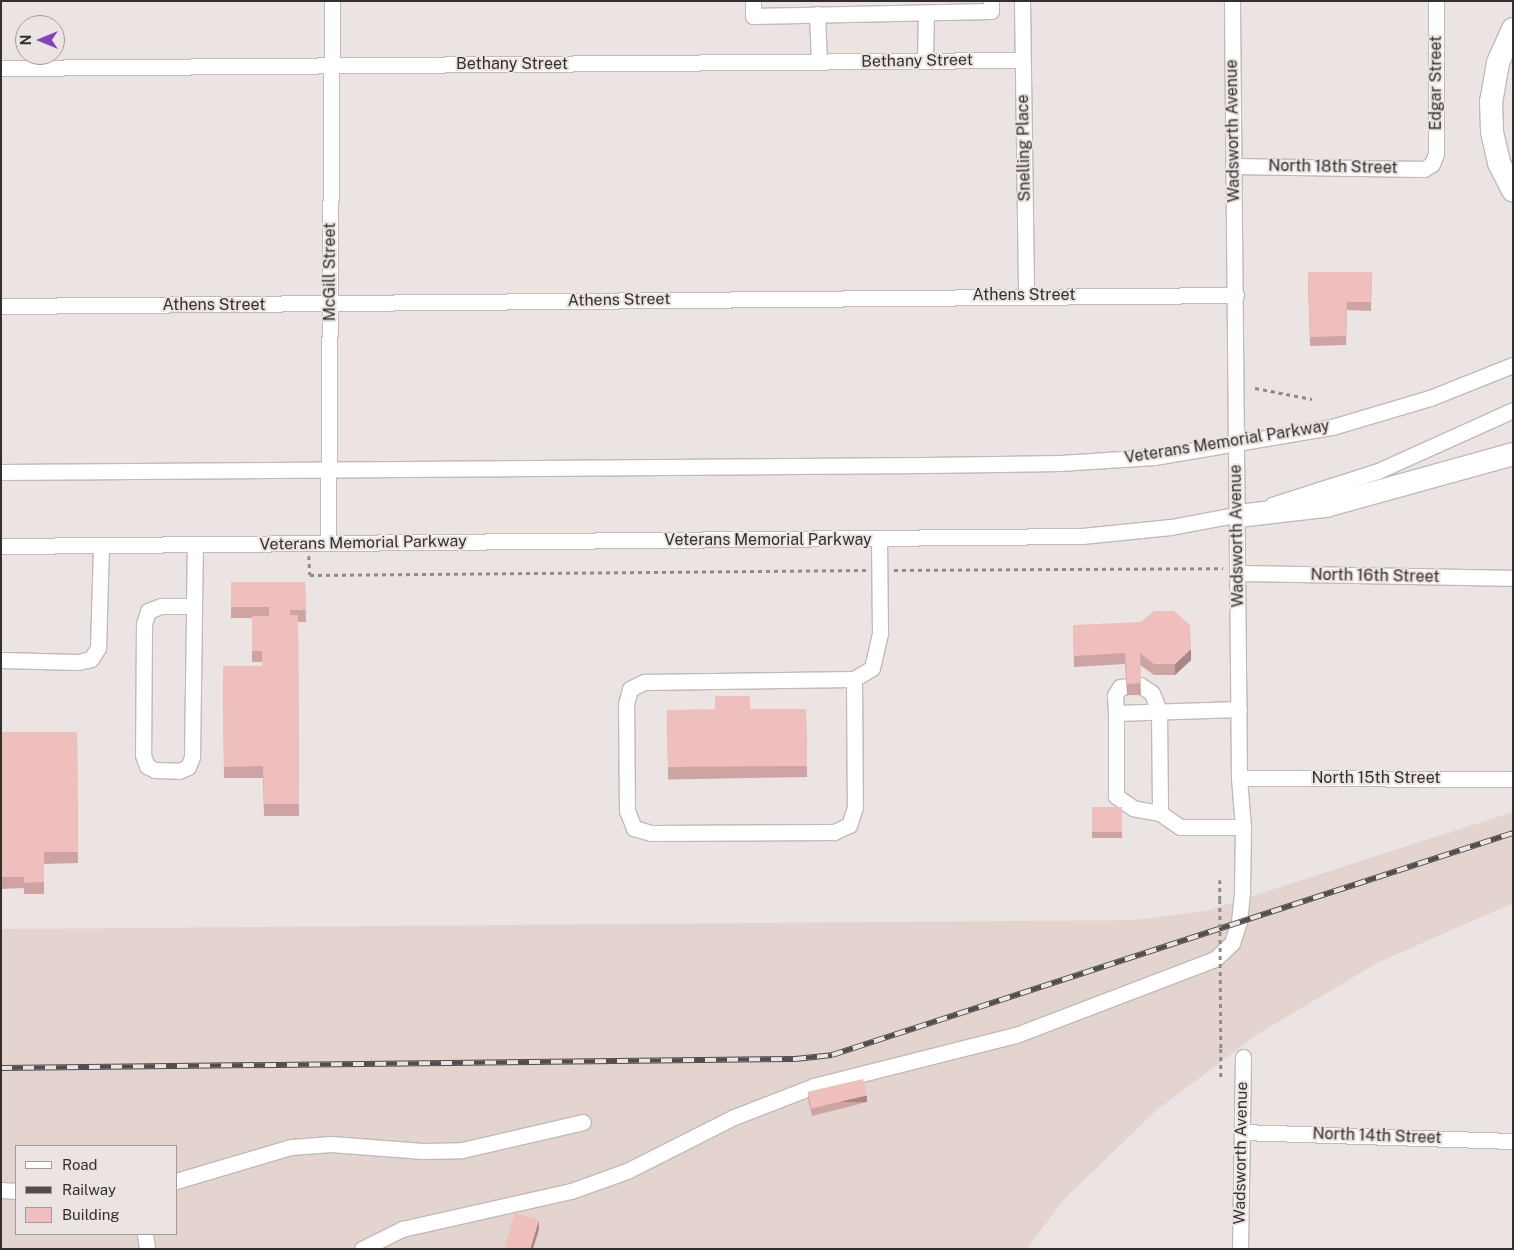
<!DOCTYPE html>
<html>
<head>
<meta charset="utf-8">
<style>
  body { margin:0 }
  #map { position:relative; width:1514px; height:1250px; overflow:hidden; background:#ebe4e2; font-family:"Public Sans",sans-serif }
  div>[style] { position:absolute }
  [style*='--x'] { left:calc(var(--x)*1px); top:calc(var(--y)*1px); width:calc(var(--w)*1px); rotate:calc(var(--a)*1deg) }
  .built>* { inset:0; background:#e3d4cf }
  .path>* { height:2.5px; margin-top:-1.25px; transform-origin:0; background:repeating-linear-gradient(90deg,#908b8a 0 4px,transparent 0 8px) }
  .roads { filter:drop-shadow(1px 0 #c0bab8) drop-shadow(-1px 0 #c0bab8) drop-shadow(0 1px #c0bab8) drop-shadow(0 -1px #c0bab8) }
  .minor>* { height:15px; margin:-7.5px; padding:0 7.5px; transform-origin:7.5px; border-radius:7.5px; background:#fff }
  .highway>* { height:22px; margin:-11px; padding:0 11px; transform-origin:11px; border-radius:11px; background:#fff }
  .rail>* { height:5.5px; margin-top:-2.75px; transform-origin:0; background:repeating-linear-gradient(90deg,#ebe4e2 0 11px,#514e4d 0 22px); box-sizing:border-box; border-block:1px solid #514e4d }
  .path-bridge>* { height:2.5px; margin-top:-1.25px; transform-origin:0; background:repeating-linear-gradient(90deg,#908b8a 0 4px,transparent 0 8px) }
  .wall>* { inset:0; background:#cda4a3; transform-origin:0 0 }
  .shaded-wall>* { inset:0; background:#a78684; transform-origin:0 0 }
  .building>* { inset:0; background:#eebfbd; transform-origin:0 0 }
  span { translate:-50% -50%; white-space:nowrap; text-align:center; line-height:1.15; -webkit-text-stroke:4px #ebe4e2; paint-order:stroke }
  .street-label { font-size:16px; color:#32302f }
  .frame { position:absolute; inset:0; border:2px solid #32302f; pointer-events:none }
  .legend { position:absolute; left:15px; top:1145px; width:162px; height:90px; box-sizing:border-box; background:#ebe4e2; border:1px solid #a19c9a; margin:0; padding:6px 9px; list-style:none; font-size:15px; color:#32302f }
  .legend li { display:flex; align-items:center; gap:10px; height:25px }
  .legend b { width:25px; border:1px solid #a19c9a }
  .north { position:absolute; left:15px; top:15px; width:50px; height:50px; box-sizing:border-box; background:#ebe4e2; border:1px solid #a19c9a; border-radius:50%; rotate:270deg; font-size:14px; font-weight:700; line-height:20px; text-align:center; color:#32302f }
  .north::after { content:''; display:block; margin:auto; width:18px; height:22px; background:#8544b8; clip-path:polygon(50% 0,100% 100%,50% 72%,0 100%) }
</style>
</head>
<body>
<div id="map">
  <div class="built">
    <i style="clip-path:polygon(evenodd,1513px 812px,1513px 903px,1379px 962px,1261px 1032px,1158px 1109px,1064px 1199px,1027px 1249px,1px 1249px,1px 929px,1135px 920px,1206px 911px,1513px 812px,16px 1146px,176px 1146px,176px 1234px,16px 1234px,16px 1146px)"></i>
  </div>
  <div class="path">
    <i style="--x:1255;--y:388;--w:58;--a:10.9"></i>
    <i style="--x:309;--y:556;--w:19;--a:87"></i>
    <i style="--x:310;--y:575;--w:556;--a:-0.52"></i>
    <i style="--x:894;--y:570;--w:329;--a:-0.3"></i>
    <i style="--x:1220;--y:880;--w:20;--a:90"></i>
    <i style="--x:1221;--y:1049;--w:29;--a:90"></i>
  </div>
  <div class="roads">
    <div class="minor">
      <i style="--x:753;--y:1;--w:15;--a:90"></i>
      <i style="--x:753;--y:16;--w:238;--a:-1.2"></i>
      <i style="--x:991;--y:11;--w:10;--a:-90"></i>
      <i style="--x:1022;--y:1;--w:294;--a:89.2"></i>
      <i style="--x:817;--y:14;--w:48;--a:87.6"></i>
      <i style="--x:925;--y:61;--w:48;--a:-88.8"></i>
      <i style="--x:1;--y:68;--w:1021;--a:-0.45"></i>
      <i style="--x:1233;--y:166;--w:191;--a:0.9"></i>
      <i style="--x:1424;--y:169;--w:9;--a:-32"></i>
      <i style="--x:1432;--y:164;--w:11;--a:-68"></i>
      <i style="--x:1436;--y:154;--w:153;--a:-90"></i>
      <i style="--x:1;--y:306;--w:1235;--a:-0.51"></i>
      <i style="--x:1;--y:472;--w:924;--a:-0.43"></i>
      <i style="--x:925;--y:465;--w:135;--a:-0.8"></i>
      <i style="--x:1060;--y:463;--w:94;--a:-3.7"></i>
      <i style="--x:1154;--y:457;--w:181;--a:-9.6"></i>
      <i style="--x:1332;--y:427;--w:102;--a:-16.5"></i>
      <i style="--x:1430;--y:398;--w:89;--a:-21.7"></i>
      <i style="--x:1272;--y:505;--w:111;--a:-17.8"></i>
      <i style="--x:1378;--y:471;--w:148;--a:-24.3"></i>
      <i style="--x:328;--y:543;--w:542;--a:-89.58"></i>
      <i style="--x:1;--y:546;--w:1081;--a:-0.53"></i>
      <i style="--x:1082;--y:536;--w:89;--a:-5.8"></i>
      <i style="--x:1171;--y:527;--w:75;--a:-10.7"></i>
      <i style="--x:1237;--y:573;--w:276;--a:1"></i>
      <i style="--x:194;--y:606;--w:33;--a:180"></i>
      <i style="--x:161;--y:606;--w:14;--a:159"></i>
      <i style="--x:148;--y:611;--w:14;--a:107"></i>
      <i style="--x:144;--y:624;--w:131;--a:90.4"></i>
      <i style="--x:143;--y:755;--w:12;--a:70"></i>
      <i style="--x:147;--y:766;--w:9;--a:27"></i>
      <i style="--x:155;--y:770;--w:24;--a:2"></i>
      <i style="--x:179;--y:771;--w:10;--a:-24"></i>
      <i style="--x:188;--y:767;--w:11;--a:-68"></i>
      <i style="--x:192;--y:757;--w:151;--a:-89.2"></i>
      <i style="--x:194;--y:606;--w:61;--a:-89.1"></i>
      <i style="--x:1;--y:660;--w:77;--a:1.5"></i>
      <i style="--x:78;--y:662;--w:13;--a:-13"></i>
      <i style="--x:91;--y:659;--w:13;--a:-58"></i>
      <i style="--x:98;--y:648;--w:102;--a:-88.3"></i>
      <i style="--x:854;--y:679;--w:128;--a:89.6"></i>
      <i style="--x:855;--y:807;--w:19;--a:108"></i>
      <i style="--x:849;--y:825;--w:17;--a:155"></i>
      <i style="--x:834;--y:832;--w:183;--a:179.7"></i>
      <i style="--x:651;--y:833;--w:18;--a:-164"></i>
      <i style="--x:634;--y:828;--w:18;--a:-112"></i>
      <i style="--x:627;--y:811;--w:107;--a:-90.5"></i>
      <i style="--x:626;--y:704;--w:16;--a:-75"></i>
      <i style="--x:630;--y:689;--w:16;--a:-27"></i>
      <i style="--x:644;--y:682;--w:210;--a:-0.8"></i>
      <i style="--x:854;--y:679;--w:21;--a:-31"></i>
      <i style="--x:872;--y:668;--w:36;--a:-77"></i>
      <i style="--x:880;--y:633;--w:94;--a:-90.6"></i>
      <i style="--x:1116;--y:713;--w:18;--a:-93"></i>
      <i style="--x:1115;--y:695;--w:9;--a:-58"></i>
      <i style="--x:1120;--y:687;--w:20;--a:-6"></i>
      <i style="--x:1140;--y:685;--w:14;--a:34"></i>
      <i style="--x:1152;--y:693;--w:19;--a:69"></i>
      <i style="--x:1159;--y:711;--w:102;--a:89.4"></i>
      <i style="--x:1160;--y:813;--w:24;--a:35"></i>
      <i style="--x:1180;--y:827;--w:63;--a:0"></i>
      <i style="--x:1239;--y:778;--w:274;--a:0.2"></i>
      <i style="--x:1160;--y:813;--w:27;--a:-170"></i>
      <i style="--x:1133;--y:808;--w:21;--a:-145"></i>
      <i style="--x:1116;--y:796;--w:83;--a:-90"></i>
      <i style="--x:1116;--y:713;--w:123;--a:-1.9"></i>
      <i style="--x:1241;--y:1132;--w:272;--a:1.9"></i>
      <i style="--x:176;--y:1181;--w:120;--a:-16.5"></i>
      <i style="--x:291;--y:1147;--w:40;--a:-4.3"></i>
      <i style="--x:331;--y:1144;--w:92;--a:4.4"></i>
      <i style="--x:423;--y:1151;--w:39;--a:-1"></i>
      <i style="--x:462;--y:1150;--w:124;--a:-13"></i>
      <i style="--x:1;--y:1190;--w:15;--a:4"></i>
      <i style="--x:145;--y:1234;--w:15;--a:82"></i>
      <i style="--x:362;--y:1249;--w:45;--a:-26.6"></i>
      <i style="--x:402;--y:1229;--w:173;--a:-12.7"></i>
      <i style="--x:571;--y:1191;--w:59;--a:-19.7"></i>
      <i style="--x:627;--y:1171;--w:120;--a:-26.8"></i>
      <i style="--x:734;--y:1117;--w:86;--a:-21.2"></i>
      <i style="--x:814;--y:1086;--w:208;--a:-14.2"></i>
      <i style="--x:1016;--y:1035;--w:213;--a:-20.9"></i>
      <i style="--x:1215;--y:959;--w:23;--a:-43"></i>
      <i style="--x:1232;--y:943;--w:22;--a:-72"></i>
      <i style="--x:1239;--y:922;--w:31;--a:-84"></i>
      <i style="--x:1242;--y:891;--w:64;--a:-89.1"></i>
      <i style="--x:1243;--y:827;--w:49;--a:-94.7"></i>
      <i style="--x:1239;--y:778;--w:777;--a:-90.52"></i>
      <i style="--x:1240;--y:1249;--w:192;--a:-89.1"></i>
    </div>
    <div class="highway">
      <i style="--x:1513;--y:29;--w:37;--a:114"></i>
      <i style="--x:1498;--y:63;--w:39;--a:100"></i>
      <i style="--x:1491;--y:101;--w:31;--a:88"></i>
      <i style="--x:1492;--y:132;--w:32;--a:77"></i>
      <i style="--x:1499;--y:163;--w:31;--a:63"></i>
      <i style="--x:1238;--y:516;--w:89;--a:-6.5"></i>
      <i style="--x:1326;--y:506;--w:194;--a:-15.5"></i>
    </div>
  </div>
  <div class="rail">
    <i style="--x:1;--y:1068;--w:794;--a:-0.65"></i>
    <i style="--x:795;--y:1059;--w:37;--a:-6"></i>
    <i style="--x:832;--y:1055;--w:716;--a:-18.06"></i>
  </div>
  <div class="path-bridge">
    <i style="--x:1220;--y:900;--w:149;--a:89.6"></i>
  </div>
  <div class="wall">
    <i style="clip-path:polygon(1372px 272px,1371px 311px,1347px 310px,1346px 345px,1310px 346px,1308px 280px)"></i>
    <i style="clip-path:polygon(231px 582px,305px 582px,306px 622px,298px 622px,299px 816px,264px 816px,263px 778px,224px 778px,223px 666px,262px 666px,262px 662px,252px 662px,252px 618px,231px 618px)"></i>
    <i style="clip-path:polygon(1073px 625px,1191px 660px,1175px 675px,1154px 675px,1140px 665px,1141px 695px,1127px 695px,1125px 664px,1074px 667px)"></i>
    <i style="left:806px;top:709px;width:68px;height:139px;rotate:89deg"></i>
    <i style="clip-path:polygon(1px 732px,77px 732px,78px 863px,44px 864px,44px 894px,24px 894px,24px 888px,1px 889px)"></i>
    <i style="left:1092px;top:807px;width:30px;height:31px"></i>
    <i style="clip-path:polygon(808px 1093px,867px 1102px,812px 1116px,808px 1099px)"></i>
  </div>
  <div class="shaded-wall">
    <i style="clip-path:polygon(1191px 649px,1191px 660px,1175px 675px,1175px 664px)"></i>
    <i style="left:867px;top:1096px;width:6px;height:57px;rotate:90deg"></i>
    <i style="clip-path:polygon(539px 1220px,539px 1229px,533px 1249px,530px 1249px)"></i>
  </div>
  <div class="building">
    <i style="clip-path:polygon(1308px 272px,1372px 272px,1371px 302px,1347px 302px,1346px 336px,1310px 337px)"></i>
    <i style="clip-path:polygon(231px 582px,305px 582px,306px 610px,290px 610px,290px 615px,298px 615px,299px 804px,264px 804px,263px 766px,224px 767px,223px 666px,262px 666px,262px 651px,252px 651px,252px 616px,269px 616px,269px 607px,231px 607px)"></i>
    <i style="clip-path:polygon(1154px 611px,1174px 611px,1190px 625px,1191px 649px,1175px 664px,1154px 664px,1140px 653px,1141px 683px,1127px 684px,1125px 653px,1074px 656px,1073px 625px,1141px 622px)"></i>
    <i style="clip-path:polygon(715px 696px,750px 696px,750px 709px,806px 709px,807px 766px,668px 767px,667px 710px,715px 709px)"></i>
    <i style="clip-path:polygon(1px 732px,77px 732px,78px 852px,44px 852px,44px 882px,24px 883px,24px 877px,1px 877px)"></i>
    <i style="left:1092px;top:807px;width:30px;height:25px"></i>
    <i style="left:863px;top:1079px;width:17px;height:57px;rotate:77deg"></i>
    <i style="clip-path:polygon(515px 1213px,539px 1220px,530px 1249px,504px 1249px)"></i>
  </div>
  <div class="street-label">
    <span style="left:917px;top:61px;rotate:-1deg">Bethany Street</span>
    <span style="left:512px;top:64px">Bethany Street</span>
    <span style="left:1436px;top:83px;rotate:-90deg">Edgar Street</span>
    <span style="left:1233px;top:131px;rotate:-91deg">Wadsworth Avenue</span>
    <span style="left:1024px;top:148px;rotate:-91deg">Snelling Place</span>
    <span style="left:1333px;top:167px;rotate:1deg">North 18th Street</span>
    <span style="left:330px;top:272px;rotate:-90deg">McGill Street</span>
    <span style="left:1024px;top:295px">Athens Street</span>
    <span style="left:619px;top:300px;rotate:-1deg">Athens Street</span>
    <span style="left:214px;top:305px">Athens Street</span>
    <span style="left:1227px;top:442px;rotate:-9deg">Veterans Memorial Parkway</span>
    <span style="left:1237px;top:536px;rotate:-91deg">Wadsworth Avenue</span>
    <span style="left:768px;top:540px">Veterans Memorial Parkway</span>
    <span style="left:363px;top:543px;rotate:-1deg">Veterans Memorial Parkway</span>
    <span style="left:1375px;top:576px;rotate:1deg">North 16th Street</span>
    <span style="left:1376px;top:778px">North 15th Street</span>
    <span style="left:1377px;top:1136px;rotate:2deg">North 14th Street</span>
    <span style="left:1241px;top:1153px;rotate:-89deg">Wadsworth Avenue</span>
  </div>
  <div class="frame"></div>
  <ul class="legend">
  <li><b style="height:6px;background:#fff"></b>Road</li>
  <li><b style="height:6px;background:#514e4d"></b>Railway</li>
  <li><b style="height:14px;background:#eebfbd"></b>Building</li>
  </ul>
  <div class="north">N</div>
</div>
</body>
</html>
